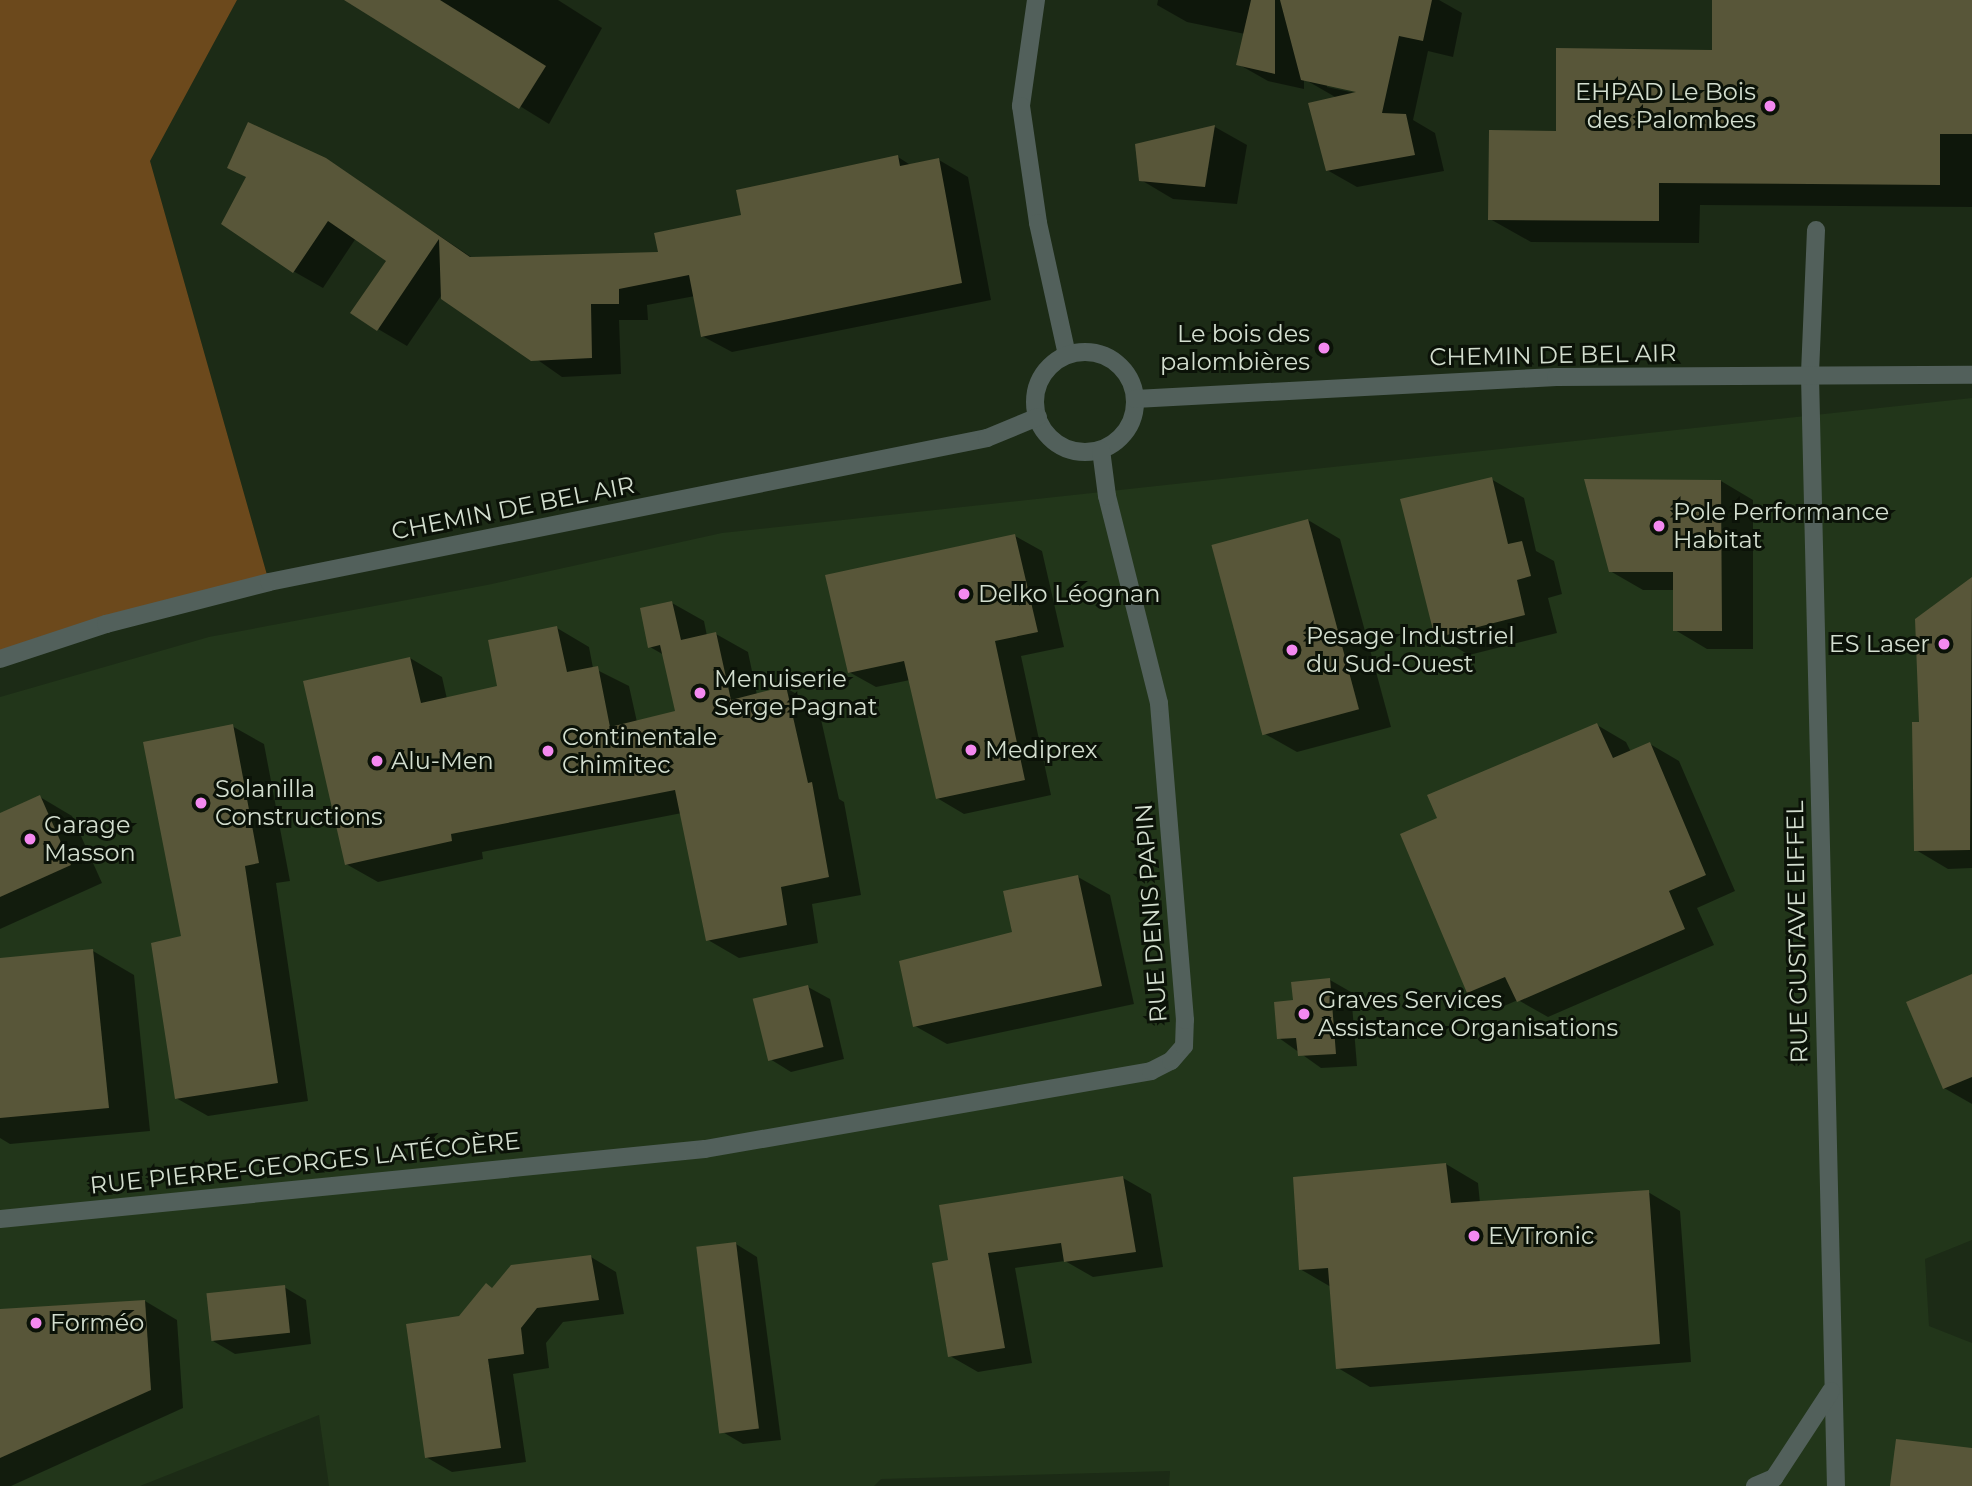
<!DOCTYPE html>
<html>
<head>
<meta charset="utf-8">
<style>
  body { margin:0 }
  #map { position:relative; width:1972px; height:1486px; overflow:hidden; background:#1c2b16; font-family:Montserrat,sans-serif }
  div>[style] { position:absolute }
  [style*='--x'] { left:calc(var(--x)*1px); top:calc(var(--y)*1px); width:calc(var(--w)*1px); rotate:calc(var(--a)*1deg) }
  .built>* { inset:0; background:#22361a }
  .forest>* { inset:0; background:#6c491c }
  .shadow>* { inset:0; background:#0007 }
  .building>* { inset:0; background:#585639; transform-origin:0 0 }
  .minor>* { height:18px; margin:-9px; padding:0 9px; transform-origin:9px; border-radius:9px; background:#52605b }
  .minor>.ring { margin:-9px; padding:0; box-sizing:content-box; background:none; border:18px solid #52605b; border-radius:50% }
  .dots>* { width:19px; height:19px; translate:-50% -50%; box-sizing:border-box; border:4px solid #0b1208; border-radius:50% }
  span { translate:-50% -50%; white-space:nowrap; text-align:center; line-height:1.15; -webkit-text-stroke:6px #0b1208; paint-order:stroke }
  .poi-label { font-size:24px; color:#d3decf }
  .right { translate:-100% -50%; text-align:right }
  .left { translate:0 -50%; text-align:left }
  .street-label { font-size:24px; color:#d3decf }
</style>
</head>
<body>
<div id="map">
  <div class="built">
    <i style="clip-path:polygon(1972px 398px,1972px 1240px,1925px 1259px,1929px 1326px,1972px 1343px,1972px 1486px,1169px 1486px,1170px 1471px,881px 1479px,874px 1486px,329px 1486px,319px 1415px,140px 1486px,0 1486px,0 697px,209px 637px,487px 585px,722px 533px)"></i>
  </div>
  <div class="forest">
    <i style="clip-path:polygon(0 0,237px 0,150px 161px,269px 582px,0 659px)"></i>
  </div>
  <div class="shadow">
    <i style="clip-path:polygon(383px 0,558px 0,602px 28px,549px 124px,373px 16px)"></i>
    <i style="clip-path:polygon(evenodd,1158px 0,1439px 0,1462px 13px,1453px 57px,1428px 51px,1413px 120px,1435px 133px,1444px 171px,1357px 187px,1327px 170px,1337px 98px,1304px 79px,1304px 89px,1268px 81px,1238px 64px,1245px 34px,1187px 22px,1157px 5px,1158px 0,1327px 84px,1365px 92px,1364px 95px,1327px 87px,1327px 84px)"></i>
    <i style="clip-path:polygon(1714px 0,1972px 0,1972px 207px,1700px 205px,1699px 243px,1531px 242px,1490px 219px,1557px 133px,1714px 52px)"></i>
    <i style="clip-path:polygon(1215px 127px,1247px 145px,1237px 204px,1173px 199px,1141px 180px,1137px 145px)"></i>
    <i style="clip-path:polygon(898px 157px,912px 166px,939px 160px,968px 177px,991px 300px,732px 352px,702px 336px,695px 296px,647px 305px,648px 320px,619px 320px,621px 374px,562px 377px,443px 293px,407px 346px,378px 329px,388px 260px,356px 238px,323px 288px,293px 271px,325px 159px,474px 259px,660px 254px)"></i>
    <i style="clip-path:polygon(1491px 479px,1524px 498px,1536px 551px,1554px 561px,1562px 594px,1548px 598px,1557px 633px,1469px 655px,1437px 636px)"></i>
    <i style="clip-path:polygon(1721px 481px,1753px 500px,1753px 649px,1707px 649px,1675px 630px,1675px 590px,1643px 590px,1610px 571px)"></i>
    <i style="clip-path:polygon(1308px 520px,1340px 539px,1391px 727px,1297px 752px,1265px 734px)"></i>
    <i style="clip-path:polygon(1015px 536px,1042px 551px,1064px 647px,1021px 656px,1051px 795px,964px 814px,937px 798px,910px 680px,876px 687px,849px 672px)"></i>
    <i style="clip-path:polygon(1963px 585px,1972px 585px,1972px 868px,1948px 869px,1916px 850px,1921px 724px)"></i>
    <i style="clip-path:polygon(672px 603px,704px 621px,707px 636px,716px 634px,748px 652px,757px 695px,786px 688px,818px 706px,839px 799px,844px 802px,861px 895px,812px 904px,818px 943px,739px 958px,708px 940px,682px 813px,482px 852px,483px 859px,378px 882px,346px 864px,410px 658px,442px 677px,447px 699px,499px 687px,557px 628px,589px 647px,593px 668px,629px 686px,637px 722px,677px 712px,664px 655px,650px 647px)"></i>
    <i style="clip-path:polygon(1597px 725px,1626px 742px,1631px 752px,1650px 744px,1679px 761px,1735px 891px,1697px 908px,1714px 945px,1548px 1017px,1518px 1000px,1497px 1009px,1468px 992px,1439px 819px)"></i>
    <i style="clip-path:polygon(232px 726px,264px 744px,290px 881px,276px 883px,308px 1101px,208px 1116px,176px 1098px,183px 937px)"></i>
    <i style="clip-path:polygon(40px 797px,72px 816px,102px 883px,0 929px,0 815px)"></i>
    <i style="clip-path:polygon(1078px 877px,1110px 895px,1134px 1004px,947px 1044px,915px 1026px)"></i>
    <i style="clip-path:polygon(93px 951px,134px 975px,150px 1131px,10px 1144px,0 1138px,0 960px)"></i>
    <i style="clip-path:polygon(1972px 976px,1972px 1104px,1944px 1088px)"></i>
    <i style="clip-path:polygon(1330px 980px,1351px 992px,1357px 1066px,1321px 1068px,1279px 1038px,1295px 1001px)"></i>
    <i style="clip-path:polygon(808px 987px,830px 999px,844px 1059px,791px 1072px,770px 1059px)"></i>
    <i style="clip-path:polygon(1446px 1164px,1478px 1183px,1480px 1203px,1648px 1192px,1680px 1211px,1691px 1362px,1370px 1387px,1338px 1368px,1331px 1287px,1300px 1269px)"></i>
    <i style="clip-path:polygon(1123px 1178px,1151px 1194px,1163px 1267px,1093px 1277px,1065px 1261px,1015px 1268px,1032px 1363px,978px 1372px,950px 1356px,950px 1261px)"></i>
    <i style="clip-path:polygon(736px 1244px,757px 1257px,781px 1440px,743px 1444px,721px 1431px)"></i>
    <i style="clip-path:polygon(591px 1257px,616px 1272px,624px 1314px,563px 1322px,546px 1343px,549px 1368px,513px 1374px,526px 1462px,452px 1472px,426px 1457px,460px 1318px,493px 1289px)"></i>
    <i style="clip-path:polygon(284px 1287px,306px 1300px,311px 1344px,235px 1354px,213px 1341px)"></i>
    <i style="clip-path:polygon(145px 1301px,177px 1320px,183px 1408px,11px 1486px,0 1486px,0 1356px)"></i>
  </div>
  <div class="building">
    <i style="clip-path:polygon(344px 0,440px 0,546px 66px,519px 109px)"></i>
    <i style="clip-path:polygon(1251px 0,1275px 0,1275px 74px,1236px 65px)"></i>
    <i style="clip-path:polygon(1280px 0,1432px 0,1423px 41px,1399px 36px,1382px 113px,1406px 114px,1415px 155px,1326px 171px,1308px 103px,1356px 92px,1301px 80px)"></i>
    <i style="clip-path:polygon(1712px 0,1972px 0,1972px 134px,1940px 134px,1940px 185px,1659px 183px,1659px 221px,1488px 220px,1489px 130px,1556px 131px,1556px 48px,1712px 50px)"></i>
    <i style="clip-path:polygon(248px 122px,326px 158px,470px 257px,658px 252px,654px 233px,741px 215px,736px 190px,898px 155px,900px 166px,939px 158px,962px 283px,701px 337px,689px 275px,619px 289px,619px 304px,591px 304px,592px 358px,531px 361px,441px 299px,439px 239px,377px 331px,350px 313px,386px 261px,328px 221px,293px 273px,221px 224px,246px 177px,227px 168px)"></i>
    <i style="clip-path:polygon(1215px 125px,1205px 187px,1139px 181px,1135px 144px)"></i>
    <i style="clip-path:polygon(1492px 477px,1508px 544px,1522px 541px,1531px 576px,1517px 580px,1525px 615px,1435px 638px,1400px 499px)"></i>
    <i style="clip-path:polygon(1584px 479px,1721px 480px,1722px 631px,1673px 631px,1673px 572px,1609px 572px)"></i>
    <i style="left:1308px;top:519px;width:197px;height:100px;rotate:75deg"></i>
    <i style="clip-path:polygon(1015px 534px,1038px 632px,995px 641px,1025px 780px,936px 799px,904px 661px,848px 673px,825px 575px)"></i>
    <i style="clip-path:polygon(1972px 577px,1970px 850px,1914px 851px,1912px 722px,1919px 722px,1915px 619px)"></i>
    <i style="clip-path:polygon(672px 601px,681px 640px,716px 632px,731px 700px,786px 686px,808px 783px,812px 782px,829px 877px,781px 887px,787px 925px,706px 941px,675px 790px,451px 834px,452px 841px,345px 865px,303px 681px,410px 657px,421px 703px,497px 686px,488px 640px,557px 626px,567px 672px,598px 666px,610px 727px,675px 711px,660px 645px,648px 648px,640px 608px)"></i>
    <i style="clip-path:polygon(1597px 723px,1613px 758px,1650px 742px,1706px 875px,1669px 891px,1685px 929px,1517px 1002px,1505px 977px,1467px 993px,1400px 834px,1437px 818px,1427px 795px)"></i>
    <i style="clip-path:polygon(233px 724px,259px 863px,245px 866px,278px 1083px,175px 1099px,151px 943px,181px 936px,143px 742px)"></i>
    <i style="clip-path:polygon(40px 795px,71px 865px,0 897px,0 813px)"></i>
    <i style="clip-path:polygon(1078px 875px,1102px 986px,913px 1027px,899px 961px,1012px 932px,1003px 891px)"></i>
    <i style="clip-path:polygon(93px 949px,109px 1108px,0 1118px,0 958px)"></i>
    <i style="clip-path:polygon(1972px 974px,1972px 1077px,1943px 1089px,1906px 1002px)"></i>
    <i style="clip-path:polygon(1330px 978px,1336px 1054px,1298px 1056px,1296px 1038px,1277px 1039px,1274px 1002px,1293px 1000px,1291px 982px)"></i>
    <i style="left:808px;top:985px;width:64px;height:57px;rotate:76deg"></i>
    <i style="clip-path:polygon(1446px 1163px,1451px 1203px,1649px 1190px,1660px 1344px,1336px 1369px,1328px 1268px,1299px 1270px,1293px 1177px)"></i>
    <i style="clip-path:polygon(1123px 1176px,1136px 1252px,1064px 1262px,1061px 1243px,988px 1253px,1005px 1348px,948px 1357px,932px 1263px,948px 1260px,939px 1205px)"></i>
    <i style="left:736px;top:1242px;width:188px;height:40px;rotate:83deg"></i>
    <i style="clip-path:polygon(591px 1255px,599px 1300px,537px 1308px,521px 1328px,524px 1354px,488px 1359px,501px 1448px,425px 1458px,406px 1324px,459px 1316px,486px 1283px,492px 1288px,511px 1265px)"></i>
    <i style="left:285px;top:1285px;width:48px;height:79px;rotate:84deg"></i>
    <i style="clip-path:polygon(145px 1300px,151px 1390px,0 1458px,0 1309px)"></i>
    <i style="clip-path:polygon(1896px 1439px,1972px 1448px,1972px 1486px,1890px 1486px)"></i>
  </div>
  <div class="minor">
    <i style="--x:1036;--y:0;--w:107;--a:98.1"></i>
    <i style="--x:1021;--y:106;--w:118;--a:81.7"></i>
    <i style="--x:1038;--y:223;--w:135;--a:77.6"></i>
    <i style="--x:1816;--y:230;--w:146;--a:92.4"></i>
    <i style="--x:1810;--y:376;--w:1110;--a:88.66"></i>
    <i class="ring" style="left:1035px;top:352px;width:82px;height:82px"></i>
    <i style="--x:1135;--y:399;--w:422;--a:-3"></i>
    <i style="--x:1556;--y:377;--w:416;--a:-0.3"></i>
    <i style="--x:0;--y:659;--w:112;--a:-18.3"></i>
    <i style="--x:106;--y:624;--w:168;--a:-14.4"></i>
    <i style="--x:269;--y:582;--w:732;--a:-11.34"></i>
    <i style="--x:987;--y:438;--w:55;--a:-22.4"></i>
    <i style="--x:0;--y:1219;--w:708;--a:-5.67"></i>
    <i style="--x:705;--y:1149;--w:453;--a:-9.9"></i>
    <i style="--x:1151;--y:1071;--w:22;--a:-27"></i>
    <i style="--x:1171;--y:1061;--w:20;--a:-49"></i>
    <i style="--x:1184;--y:1046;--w:26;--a:-88"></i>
    <i style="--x:1185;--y:1020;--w:318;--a:-94.7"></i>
    <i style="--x:1159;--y:703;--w:213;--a:-104.1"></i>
    <i style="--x:1107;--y:496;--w:46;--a:-97.4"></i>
    <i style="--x:1755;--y:1486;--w:21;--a:-23"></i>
    <i style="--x:1774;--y:1478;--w:104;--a:-56.8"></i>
  </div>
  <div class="dots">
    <i style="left:1770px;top:106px;background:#f489f0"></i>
    <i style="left:1324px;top:348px;background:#f489f0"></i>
    <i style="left:1659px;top:526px;background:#f489f0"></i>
    <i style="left:964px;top:594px;background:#f489f0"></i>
    <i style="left:1944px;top:644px;background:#f489f0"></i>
    <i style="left:1292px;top:650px;background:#f489f0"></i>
    <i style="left:700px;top:693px;background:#f489f0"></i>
    <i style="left:971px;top:750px;background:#f489f0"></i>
    <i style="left:548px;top:751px;background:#f489f0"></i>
    <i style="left:377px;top:761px;background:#f489f0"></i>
    <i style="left:201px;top:803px;background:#f489f0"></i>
    <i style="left:30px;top:839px;background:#f489f0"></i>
    <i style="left:1304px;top:1014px;background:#f489f0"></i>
    <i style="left:1474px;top:1236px;background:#f489f0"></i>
    <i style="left:36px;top:1323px;background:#f489f0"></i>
  </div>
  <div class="poi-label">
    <span class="right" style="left:1756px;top:106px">EHPAD Le Bois<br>des Palombes</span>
    <span class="right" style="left:1310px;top:348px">Le bois des<br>palombières</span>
    <span class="left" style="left:1673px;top:526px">Pole Performance<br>Habitat</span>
    <span class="left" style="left:978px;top:594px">Delko Léognan</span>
    <span class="left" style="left:1306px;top:650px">Pesage Industriel<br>du Sud-Ouest</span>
    <span class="right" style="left:1930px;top:644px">ES Laser</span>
    <span class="left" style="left:714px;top:693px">Menuiserie<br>Serge Pagnat</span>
    <span class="left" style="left:562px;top:751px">Continentale<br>Chimitec</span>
    <span class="left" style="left:985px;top:750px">Mediprex</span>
    <span class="left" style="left:391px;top:761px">Alu-Men</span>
    <span class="left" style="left:215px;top:803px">Solanilla<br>Constructions</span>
    <span class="left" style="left:44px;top:839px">Garage<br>Masson</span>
    <span class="left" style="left:1318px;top:1014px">Graves Services<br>Assistance Organisations</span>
    <span class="left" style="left:1488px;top:1236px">EVTronic</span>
    <span class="left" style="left:50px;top:1323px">Forméo</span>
  </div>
  <div class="street-label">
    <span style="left:1553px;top:355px;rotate:-1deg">CHEMIN DE BEL AIR</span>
    <span style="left:513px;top:508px;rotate:-11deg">CHEMIN DE BEL AIR</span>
    <span style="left:1151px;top:913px;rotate:-94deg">RUE DENIS PAPIN</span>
    <span style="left:1797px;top:932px;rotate:-91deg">RUE GUSTAVE EIFFEL</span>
    <span style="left:305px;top:1163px;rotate:-6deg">RUE PIERRE-GEORGES LATÉCOÈRE</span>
  </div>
</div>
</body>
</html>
